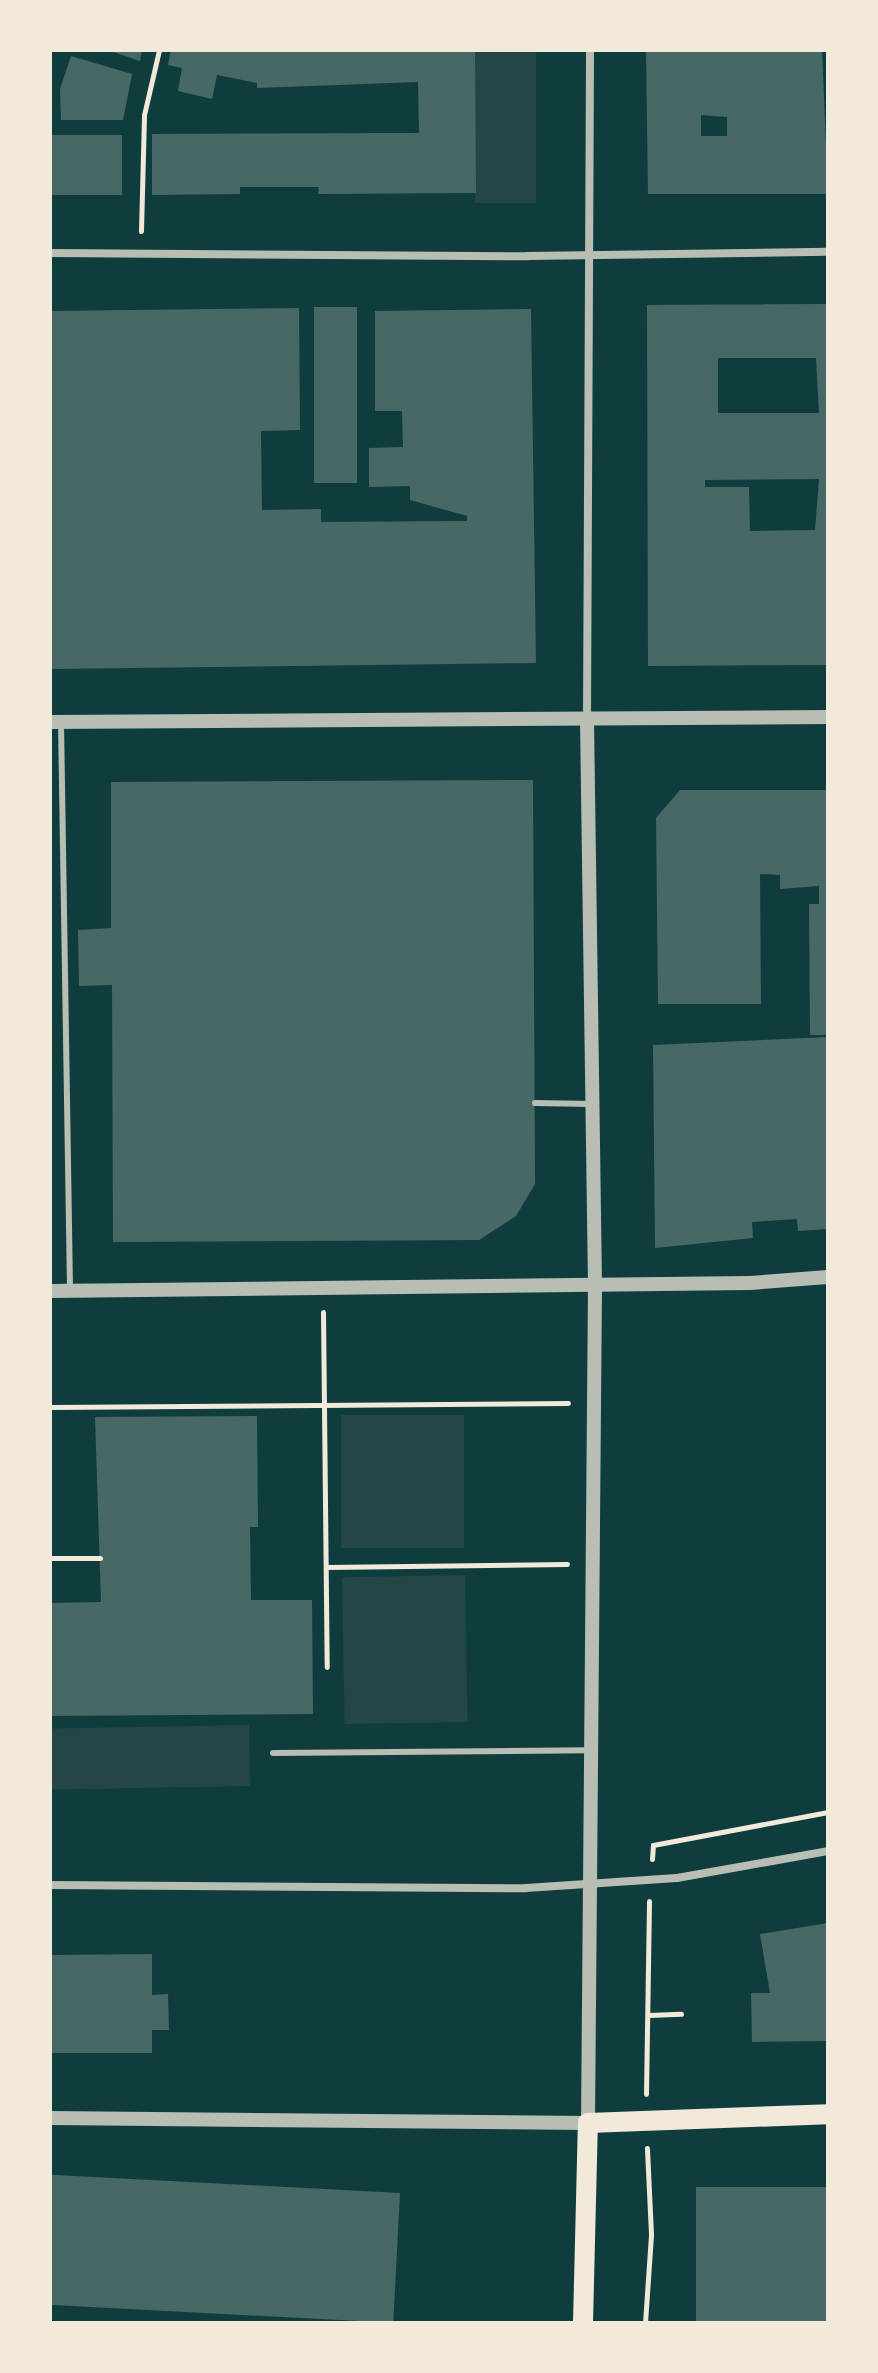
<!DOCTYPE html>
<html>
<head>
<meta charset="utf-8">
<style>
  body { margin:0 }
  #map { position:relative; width:878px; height:2373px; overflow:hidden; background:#0f3d3e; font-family:"Public Sans",sans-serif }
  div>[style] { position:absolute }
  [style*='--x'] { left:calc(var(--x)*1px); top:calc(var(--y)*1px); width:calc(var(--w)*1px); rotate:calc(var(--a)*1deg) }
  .green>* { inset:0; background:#244646; transform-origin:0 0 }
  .building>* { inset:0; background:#486865; transform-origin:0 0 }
  .path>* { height:5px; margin:-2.5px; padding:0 2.5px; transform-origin:2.5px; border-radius:2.5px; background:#f1e9da }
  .service>* { height:6px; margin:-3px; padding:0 3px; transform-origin:3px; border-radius:3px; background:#b8beb3 }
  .minor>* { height:8px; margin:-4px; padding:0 4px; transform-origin:4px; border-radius:4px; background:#b8beb3 }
  .tertiary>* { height:14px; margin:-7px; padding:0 7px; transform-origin:7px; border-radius:7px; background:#b8beb3 }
  .primary>* { height:20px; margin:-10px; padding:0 10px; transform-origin:10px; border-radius:10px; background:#f1e9da }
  span { translate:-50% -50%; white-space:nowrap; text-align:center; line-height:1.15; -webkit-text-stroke:8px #f1e9da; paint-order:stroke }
  .frame { position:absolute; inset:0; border:52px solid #f1e9da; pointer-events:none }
</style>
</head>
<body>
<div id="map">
  <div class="green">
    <i style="left:475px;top:50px;width:61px;height:153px"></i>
    <i style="left:464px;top:1415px;width:133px;height:123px;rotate:90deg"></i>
    <i style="left:465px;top:1575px;width:147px;height:123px;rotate:89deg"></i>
    <i style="left:249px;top:1725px;width:61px;height:199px;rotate:89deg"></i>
  </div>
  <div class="building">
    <i style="clip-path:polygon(108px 50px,142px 50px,140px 61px)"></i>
    <i style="clip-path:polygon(171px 50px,475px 50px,476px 193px,318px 194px,319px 187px,240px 187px,240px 194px,152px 195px,152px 134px,419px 133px,418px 82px,257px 88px,257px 83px,217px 75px,212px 99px,178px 91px,182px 68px,168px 65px)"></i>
    <i style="clip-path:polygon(evenodd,646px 50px,822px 50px,828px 194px,648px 194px,646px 50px,701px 115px,727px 117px,727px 136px,701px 136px,701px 115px)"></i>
    <i style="clip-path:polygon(71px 56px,132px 74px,123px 120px,61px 120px,60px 89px)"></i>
    <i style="left:50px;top:135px;width:72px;height:60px"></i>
    <i style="clip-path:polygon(evenodd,828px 304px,828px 665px,648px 666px,647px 305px,828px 304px,718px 358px,816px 358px,819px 413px,718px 413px,718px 358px,828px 304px,819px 479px,815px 530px,750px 531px,749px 487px,705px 487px,705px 480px,819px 479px)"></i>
    <i style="left:314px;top:307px;width:43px;height:176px"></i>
    <i style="clip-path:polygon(299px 308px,300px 430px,261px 431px,262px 510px,321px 509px,321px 522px,467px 521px,467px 516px,410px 500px,410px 486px,369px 487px,369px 448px,403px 447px,402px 411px,375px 411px,375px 311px,531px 309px,536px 663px,50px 669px,50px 311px)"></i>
    <i style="clip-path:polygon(533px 780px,535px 1184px,516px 1216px,479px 1240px,113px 1242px,112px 985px,79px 986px,78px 930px,111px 928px,111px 782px)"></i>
    <i style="clip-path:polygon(680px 790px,828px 790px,828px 1035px,810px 1035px,809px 904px,819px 904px,819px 886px,780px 889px,780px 875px,760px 874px,761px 1004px,658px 1004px,656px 818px)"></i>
    <i style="clip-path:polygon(828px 1037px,828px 1229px,798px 1231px,797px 1219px,752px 1222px,753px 1238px,655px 1248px,653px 1045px)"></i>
    <i style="clip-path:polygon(257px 1416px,258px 1527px,250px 1527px,251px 1600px,312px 1600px,313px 1714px,50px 1716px,50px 1603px,101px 1602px,95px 1417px)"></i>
    <i style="clip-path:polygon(828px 1923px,828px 2041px,752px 2042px,751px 1993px,770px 1993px,760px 1934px)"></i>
    <i style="clip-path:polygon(152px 1954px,152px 1995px,168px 1994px,169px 2030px,152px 2030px,152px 2053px,50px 2053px,50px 1955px)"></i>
    <i style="left:828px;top:2187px;width:136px;height:132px;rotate:90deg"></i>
    <i style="left:400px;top:2193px;width:130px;height:350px;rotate:93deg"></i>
  </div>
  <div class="path">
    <i style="--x:141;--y:231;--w:116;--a:-88.5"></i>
    <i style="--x:144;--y:115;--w:67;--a:-77"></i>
    <i style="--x:323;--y:1312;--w:355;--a:89.4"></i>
    <i style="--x:50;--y:1407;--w:518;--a:-0.44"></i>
    <i style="--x:50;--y:1558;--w:50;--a:0"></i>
    <i style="--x:326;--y:1567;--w:241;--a:-0.7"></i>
    <i style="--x:652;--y:1859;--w:14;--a:-86"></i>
    <i style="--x:653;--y:1845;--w:178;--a:-10.7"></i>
    <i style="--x:648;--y:2015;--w:33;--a:-2"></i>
    <i style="--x:646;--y:2094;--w:193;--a:-89.1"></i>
    <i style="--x:645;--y:2323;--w:89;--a:-86.1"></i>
    <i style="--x:651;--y:2234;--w:86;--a:-92.7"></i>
  </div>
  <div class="service">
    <i style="--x:61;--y:722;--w:568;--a:89.09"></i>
    <i style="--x:535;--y:1103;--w:57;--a:1"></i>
    <i style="--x:273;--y:1753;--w:316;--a:-0.5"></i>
  </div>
  <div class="minor">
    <i style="--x:50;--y:253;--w:478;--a:0.4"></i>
    <i style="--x:528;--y:256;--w:300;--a:-0.8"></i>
    <i style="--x:587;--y:718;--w:668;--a:-89.74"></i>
    <i style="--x:50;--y:1885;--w:476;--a:0.4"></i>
    <i style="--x:526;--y:1888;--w:151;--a:-3.8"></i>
    <i style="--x:677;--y:1878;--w:153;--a:-10.1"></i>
  </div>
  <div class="tertiary">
    <i style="--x:50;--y:722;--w:778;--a:-0.37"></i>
    <i style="--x:50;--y:1291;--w:700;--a:-0.65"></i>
    <i style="--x:750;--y:1283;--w:78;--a:-4.4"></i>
    <i style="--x:50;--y:2118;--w:538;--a:0.53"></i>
    <i style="--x:588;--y:2123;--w:838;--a:-89.52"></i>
    <i style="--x:595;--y:1285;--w:567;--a:-90.81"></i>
  </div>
  <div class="primary">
    <i style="--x:583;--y:2323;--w:200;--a:-88.6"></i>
    <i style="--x:588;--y:2123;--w:240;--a:-2.1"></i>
  </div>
  <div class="frame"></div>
</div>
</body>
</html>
